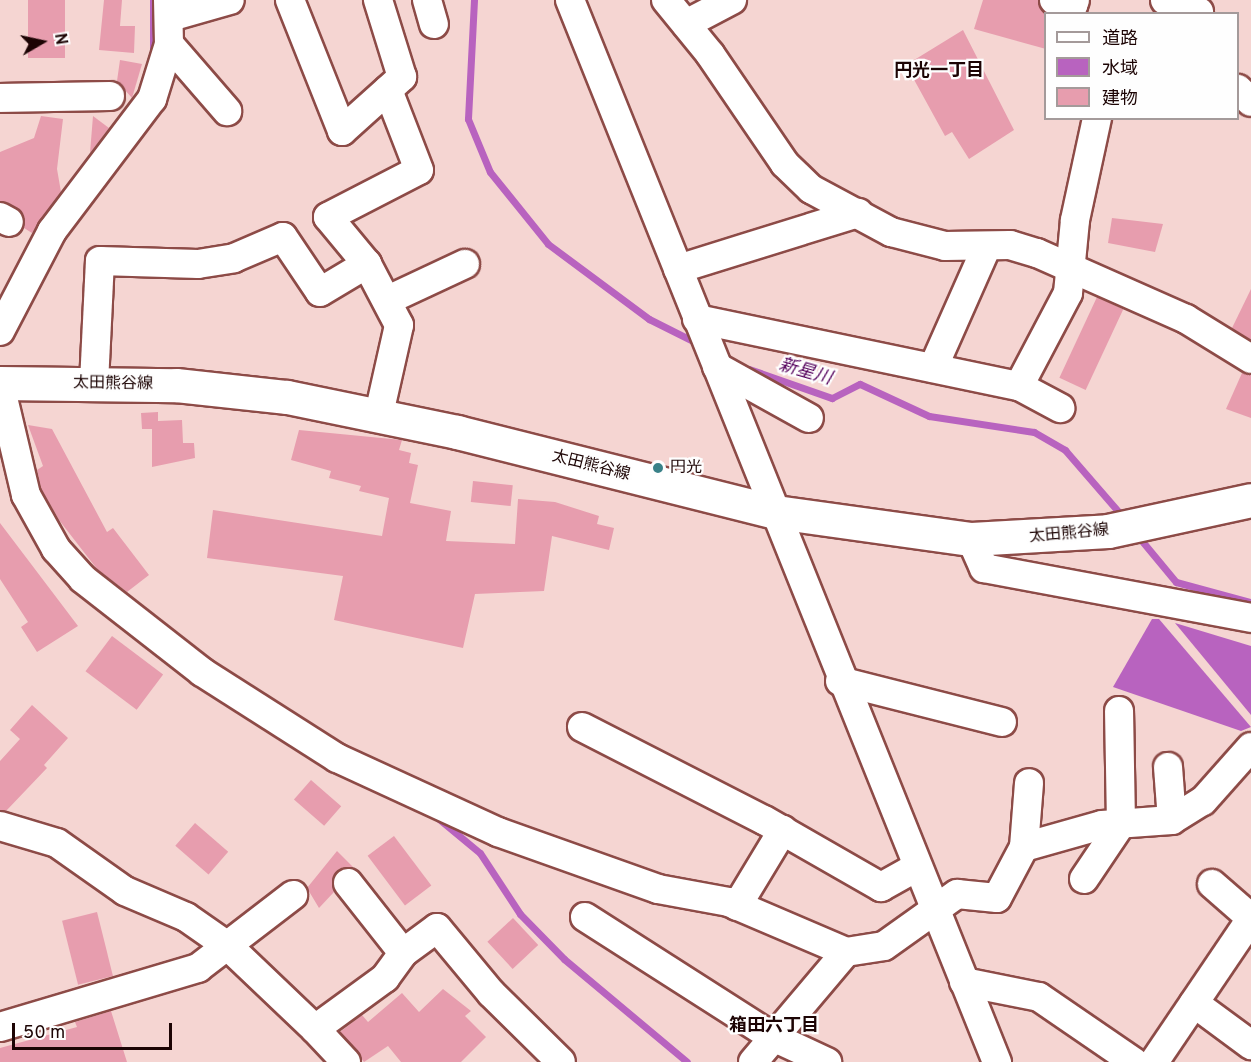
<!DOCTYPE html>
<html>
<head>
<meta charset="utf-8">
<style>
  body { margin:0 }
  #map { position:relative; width:1251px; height:1062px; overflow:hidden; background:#f5d5d2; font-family:Overpass,"Noto Sans JP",sans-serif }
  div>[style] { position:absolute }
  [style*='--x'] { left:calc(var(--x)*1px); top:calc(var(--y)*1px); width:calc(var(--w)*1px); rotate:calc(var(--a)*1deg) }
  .water>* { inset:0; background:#b863bf }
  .stream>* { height:7px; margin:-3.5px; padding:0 3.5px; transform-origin:3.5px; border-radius:3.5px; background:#b863bf }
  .building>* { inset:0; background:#e79dae; transform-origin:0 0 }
  .roads { filter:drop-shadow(2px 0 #8d4b47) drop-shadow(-2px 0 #8d4b47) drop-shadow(0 2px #8d4b47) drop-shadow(0 -2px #8d4b47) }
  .minor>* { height:28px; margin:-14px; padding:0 14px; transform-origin:14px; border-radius:14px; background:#fff }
  .major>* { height:33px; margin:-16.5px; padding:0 16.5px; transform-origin:16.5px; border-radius:16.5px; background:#fff }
  .dots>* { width:16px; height:16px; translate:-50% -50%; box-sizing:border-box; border:3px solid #fefefe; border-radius:50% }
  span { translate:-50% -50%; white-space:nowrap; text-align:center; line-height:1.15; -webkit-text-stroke:4.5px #fefefe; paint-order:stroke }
  .street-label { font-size:16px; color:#1c0404 }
  .poi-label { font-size:16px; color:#1c0404 }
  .left { translate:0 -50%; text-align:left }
  .neighbourhood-label { font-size:18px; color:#1c0404; font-weight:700 }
  .water-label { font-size:18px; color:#54005c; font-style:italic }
  .legend { position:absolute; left:1044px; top:12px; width:195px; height:108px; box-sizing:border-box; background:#fefefe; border:2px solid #a49a9a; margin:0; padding:8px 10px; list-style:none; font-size:18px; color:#1c0404 }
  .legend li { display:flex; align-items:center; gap:12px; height:30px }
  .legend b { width:30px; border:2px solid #a49a9a }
  .north { position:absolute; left:12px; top:12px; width:60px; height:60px; -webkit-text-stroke:4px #fefefe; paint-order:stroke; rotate:81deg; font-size:16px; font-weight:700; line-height:24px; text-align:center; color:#1c0404 }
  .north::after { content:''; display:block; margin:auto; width:21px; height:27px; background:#1c0404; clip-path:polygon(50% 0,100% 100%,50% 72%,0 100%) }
  .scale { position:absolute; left:12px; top:1023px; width:160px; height:27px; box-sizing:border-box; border:3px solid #1c0404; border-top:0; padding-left:8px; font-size:18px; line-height:21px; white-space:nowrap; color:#1c0404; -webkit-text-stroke:4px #fefefe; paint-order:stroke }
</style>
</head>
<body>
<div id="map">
  <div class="water">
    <i style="clip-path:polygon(1152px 619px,1159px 619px,1251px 727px,1241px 731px,1113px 687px)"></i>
    <i style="clip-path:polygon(1175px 623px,1251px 646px,1251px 715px)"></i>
  </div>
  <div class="stream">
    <i style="--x:153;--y:0;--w:51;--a:90"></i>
    <i style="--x:474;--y:0;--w:119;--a:92.9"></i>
    <i style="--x:468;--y:119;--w:57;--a:67.5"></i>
    <i style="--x:490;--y:172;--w:92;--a:51.1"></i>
    <i style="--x:548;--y:244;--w:126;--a:36.6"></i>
    <i style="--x:649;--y:319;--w:56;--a:26.6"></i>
    <i style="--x:749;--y:369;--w:88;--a:19.3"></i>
    <i style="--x:832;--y:398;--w:31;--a:-27"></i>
    <i style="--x:860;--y:384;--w:76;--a:24.9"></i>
    <i style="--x:929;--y:416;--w:106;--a:8.7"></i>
    <i style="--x:1034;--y:432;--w:36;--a:30"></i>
    <i style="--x:1065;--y:450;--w:89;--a:49.1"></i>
    <i style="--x:1137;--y:535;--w:61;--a:50.3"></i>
    <i style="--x:1176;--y:582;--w:77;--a:15.1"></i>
    <i style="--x:1250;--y:602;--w:10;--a:90"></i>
    <i style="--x:439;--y:819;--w:53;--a:39.7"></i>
    <i style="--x:480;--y:853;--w:73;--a:56.7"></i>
    <i style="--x:520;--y:914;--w:63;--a:45.6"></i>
    <i style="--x:564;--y:959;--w:160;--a:39.9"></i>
  </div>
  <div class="building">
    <i style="left:28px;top:0;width:37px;height:58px"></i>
    <i style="clip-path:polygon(104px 0,122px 0,120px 26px,135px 26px,134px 53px,99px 50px)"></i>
    <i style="clip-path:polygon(983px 0,1038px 0,1046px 14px,1046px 49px,974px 29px)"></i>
    <i style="clip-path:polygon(963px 30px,1014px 130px,969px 159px,952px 132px,945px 136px,906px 65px)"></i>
    <i style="clip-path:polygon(120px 60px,142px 64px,132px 98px,117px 81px)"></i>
    <i style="clip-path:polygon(41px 116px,63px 119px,57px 169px,61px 192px,32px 233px,24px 228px,23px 213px,0 201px,0 152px,34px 138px)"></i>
    <i style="clip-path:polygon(93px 116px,109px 128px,90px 153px)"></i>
    <i style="clip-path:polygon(1112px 218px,1163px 224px,1155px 252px,1108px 243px)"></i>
    <i style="clip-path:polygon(1251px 289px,1251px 340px,1232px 328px)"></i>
    <i style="left:1097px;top:297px;width:29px;height:89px;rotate:25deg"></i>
    <i style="clip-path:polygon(1242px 373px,1251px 375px,1251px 418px,1226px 409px)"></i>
    <i style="clip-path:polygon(158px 412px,158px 421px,182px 420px,183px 443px,194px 443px,195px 458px,152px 467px,152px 429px,142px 429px,141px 413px)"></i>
    <i style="clip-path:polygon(28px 425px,52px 429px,107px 532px,113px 528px,149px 575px,127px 592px,97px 569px,59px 520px,41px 489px,37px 470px,43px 466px)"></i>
    <i style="clip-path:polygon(299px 430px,402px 440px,399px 450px,411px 453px,409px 463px,418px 465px,410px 503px,451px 511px,446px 541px,515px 544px,518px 499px,555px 502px,599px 516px,597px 524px,614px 528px,609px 550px,552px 536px,544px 591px,475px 594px,463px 648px,334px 620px,343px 576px,207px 558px,213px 510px,382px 536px,389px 498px,359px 491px,361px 486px,329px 478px,331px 471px,291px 460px)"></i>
    <i style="left:473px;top:481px;width:40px;height:21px;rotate:6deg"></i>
    <i style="clip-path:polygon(0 523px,78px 626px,37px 652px,21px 627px,28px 622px,0 579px)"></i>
    <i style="left:112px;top:636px;width:64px;height:44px;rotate:37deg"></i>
    <i style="clip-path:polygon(32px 705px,68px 738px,44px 765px,47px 768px,6px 811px,0 810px,0 761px,20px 739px,10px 730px)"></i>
    <i style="left:311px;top:780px;width:40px;height:26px;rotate:41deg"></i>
    <i style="left:195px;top:823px;width:44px;height:30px;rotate:41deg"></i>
    <i style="left:394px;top:836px;width:62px;height:33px;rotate:53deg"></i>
    <i style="clip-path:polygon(337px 851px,353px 867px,337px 870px,334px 892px,319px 908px,307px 888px)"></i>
    <i style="left:97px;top:912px;width:66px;height:36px;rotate:76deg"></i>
    <i style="left:513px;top:918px;width:37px;height:35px;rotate:47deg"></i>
    <i style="clip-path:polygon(443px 989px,471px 1011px,465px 1016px,486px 1037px,461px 1062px,401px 1062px,388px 1046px,364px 1062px,340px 1032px,362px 1015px,368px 1022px,402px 993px,419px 1012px)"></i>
    <i style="clip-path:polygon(111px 1011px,127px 1062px,0 1062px,0 1048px,77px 1027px,75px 1022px)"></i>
  </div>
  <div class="roads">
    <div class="minor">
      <i style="--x:290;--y:0;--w:141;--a:68.3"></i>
      <i style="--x:342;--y:131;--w:81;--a:-42"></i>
      <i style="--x:402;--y:77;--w:81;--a:-107.3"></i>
      <i style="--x:427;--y:0;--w:25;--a:74"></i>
      <i style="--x:570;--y:0;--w:1145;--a:68.1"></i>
      <i style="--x:666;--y:0;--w:70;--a:50.8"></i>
      <i style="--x:710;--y:54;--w:133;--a:55.7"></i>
      <i style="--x:785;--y:164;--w:36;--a:44"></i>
      <i style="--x:811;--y:189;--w:91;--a:28.3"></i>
      <i style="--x:891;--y:232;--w:56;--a:14.5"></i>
      <i style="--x:945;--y:246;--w:65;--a:-0.9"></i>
      <i style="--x:1010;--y:245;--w:28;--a:17"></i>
      <i style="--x:1037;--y:253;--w:163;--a:23.9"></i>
      <i style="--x:1186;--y:319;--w:76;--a:31.6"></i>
      <i style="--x:1054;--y:0;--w:20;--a:15"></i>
      <i style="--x:1073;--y:5;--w:5;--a:-68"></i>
      <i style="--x:1165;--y:0;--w:36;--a:19"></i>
      <i style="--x:170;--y:17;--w:62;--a:-15.8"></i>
      <i style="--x:686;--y:24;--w:52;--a:-27.6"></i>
      <i style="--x:169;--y:44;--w:89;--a:49.1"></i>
      <i style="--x:1238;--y:89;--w:18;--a:45"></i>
      <i style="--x:0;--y:98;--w:110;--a:-1"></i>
      <i style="--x:0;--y:217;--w:10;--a:29"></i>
      <i style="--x:678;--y:269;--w:189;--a:-17.3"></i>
      <i style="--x:388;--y:300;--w:85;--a:-25.1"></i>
      <i style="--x:697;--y:319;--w:329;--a:11.8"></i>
      <i style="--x:1019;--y:386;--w:47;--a:28.2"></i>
      <i style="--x:0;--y:331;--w:113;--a:-62.5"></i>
      <i style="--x:52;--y:231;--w:166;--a:-52.9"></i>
      <i style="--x:152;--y:99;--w:58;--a:-72.8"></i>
      <i style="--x:169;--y:44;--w:44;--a:-91.3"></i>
      <i style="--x:717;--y:367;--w:105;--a:29"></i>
      <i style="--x:933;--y:368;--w:133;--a:-66.1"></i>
      <i style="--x:94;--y:383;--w:122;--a:-87.2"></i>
      <i style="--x:100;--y:261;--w:98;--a:1.8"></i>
      <i style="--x:198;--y:264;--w:36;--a:-9"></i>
      <i style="--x:234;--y:258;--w:53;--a:-23.2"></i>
      <i style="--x:283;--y:237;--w:66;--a:56.1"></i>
      <i style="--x:320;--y:292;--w:55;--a:-30.8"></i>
      <i style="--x:0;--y:385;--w:113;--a:76.7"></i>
      <i style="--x:26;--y:495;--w:62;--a:60.9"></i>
      <i style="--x:56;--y:549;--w:40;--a:48"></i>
      <i style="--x:83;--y:579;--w:151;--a:38"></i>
      <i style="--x:202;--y:672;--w:160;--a:32.5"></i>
      <i style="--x:337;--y:758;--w:177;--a:24.7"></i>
      <i style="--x:498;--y:832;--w:170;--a:19.6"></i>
      <i style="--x:658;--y:889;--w:72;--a:10.4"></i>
      <i style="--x:729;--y:902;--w:127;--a:23.1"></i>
      <i style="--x:1019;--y:386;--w:105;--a:-62.2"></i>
      <i style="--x:1068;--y:293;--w:73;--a:-84.5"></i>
      <i style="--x:1075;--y:220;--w:104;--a:-77.8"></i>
      <i style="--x:379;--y:414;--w:91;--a:-77.3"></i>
      <i style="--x:399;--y:325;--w:69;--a:-117.7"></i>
      <i style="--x:367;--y:264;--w:61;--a:-129.7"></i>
      <i style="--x:328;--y:217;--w:102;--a:-27.3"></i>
      <i style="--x:419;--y:170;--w:86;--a:-111.2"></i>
      <i style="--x:971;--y:539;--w:32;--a:66"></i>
      <i style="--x:984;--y:568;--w:272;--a:10.6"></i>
      <i style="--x:840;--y:681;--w:167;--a:14.2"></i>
      <i style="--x:582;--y:727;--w:204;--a:27.1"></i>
      <i style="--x:764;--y:820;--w:135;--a:29.8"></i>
      <i style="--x:881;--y:887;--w:41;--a:-29.1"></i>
      <i style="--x:1168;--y:767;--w:53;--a:85.7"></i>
      <i style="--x:0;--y:826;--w:59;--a:16.6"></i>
      <i style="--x:57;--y:843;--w:83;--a:35.2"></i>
      <i style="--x:125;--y:891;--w:66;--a:23.1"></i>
      <i style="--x:186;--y:917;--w:52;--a:34.9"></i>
      <i style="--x:229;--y:947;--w:119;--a:43.6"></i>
      <i style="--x:1024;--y:847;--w:64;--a:-85.5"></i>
      <i style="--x:1084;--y:879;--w:66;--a:-56.1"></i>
      <i style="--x:1121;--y:824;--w:113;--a:-91"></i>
      <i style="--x:348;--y:883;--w:89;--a:51.8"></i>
      <i style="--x:1212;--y:884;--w:52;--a:41.1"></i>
      <i style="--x:737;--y:906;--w:89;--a:-58.8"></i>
      <i style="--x:585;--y:917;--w:221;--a:32.6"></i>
      <i style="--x:771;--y:1036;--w:62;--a:24.9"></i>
      <i style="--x:964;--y:982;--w:76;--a:11.3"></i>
      <i style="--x:1039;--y:997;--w:115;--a:34.4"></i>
      <i style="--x:1194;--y:1003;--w:71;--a:36.4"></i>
      <i style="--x:0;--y:1027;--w:207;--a:-16.6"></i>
      <i style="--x:198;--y:968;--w:120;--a:-37.5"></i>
      <i style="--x:346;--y:1062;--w:45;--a:-133.2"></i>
      <i style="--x:315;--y:1029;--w:87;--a:-36.1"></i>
      <i style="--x:385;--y:978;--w:31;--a:-54"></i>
      <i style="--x:403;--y:953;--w:42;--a:-36.3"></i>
      <i style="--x:437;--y:928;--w:85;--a:50.3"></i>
      <i style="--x:491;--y:993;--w:98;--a:44.6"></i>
      <i style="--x:753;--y:1062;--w:144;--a:-49.8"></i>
      <i style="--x:846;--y:952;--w:38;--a:-9"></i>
      <i style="--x:884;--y:946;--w:90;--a:-35.5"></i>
      <i style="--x:957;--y:894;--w:40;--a:5.7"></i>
      <i style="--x:997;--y:898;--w:58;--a:-62.1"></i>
      <i style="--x:1024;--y:847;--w:81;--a:-15.8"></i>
      <i style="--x:1102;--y:825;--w:70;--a:-4.1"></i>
      <i style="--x:1172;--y:820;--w:36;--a:-32"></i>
      <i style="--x:1203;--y:801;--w:72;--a:-48.4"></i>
      <i style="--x:1154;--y:1062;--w:173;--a:-55.9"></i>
    </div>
    <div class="major">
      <i style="--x:0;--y:383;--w:176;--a:0.7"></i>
      <i style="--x:176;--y:385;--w:112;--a:6.2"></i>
      <i style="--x:287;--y:397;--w:174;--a:11.6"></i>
      <i style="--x:457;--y:432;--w:329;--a:14.1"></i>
      <i style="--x:776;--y:512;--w:197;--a:7.9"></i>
      <i style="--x:971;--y:539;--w:137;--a:-3.3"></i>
      <i style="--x:1108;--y:531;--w:146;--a:-12.2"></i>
    </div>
  </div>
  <div class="dots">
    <i style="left:658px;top:468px;background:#398188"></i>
  </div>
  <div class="street-label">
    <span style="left:113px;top:384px;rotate:1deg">太田熊谷線</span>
    <span style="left:591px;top:466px;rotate:14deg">太田熊谷線</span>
    <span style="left:1069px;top:534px;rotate:-5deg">太田熊谷線</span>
  </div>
  <div class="poi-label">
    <span class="left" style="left:670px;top:468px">円光</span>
  </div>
  <div class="neighbourhood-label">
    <span style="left:939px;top:72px">円光一丁目</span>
    <span style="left:774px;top:1027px">箱田六丁目</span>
  </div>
  <div class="water-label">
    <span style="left:805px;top:373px;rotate:16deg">新星川</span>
  </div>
  <ul class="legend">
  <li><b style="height:8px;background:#fff"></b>道路</li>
  <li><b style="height:16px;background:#b863bf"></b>水域</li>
  <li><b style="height:16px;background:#e79dae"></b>建物</li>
  </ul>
  <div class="north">N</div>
  <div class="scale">50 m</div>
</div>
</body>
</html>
